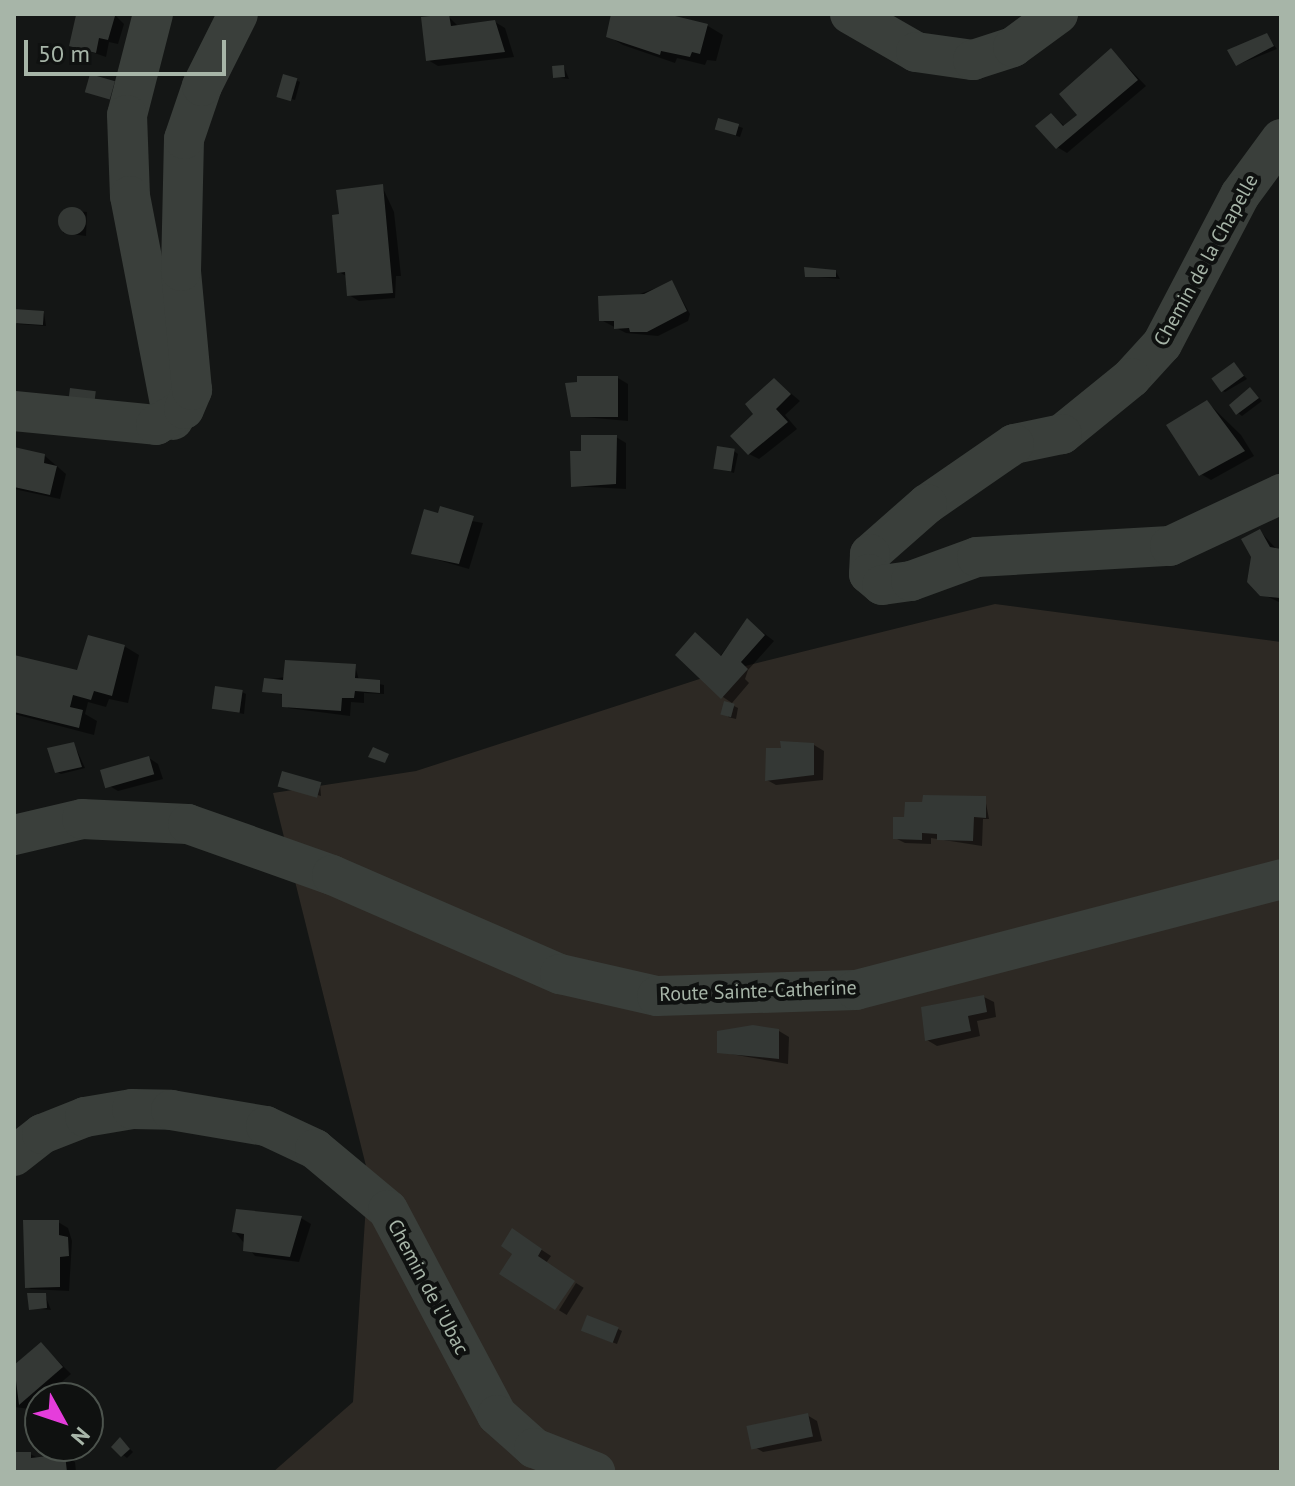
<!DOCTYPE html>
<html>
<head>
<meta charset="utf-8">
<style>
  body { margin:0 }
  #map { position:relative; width:1295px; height:1486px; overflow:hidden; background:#141615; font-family:"PT Sans",sans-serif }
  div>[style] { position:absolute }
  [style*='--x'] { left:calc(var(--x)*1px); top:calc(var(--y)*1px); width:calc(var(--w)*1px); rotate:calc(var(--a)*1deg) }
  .green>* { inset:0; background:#2d2924 }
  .shadow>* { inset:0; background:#0007; transform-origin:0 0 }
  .building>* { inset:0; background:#343835; transform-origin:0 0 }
  .round { border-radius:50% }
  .minor>* { height:40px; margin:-20px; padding:0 20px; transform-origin:20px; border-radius:20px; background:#3a3f3b }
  span { translate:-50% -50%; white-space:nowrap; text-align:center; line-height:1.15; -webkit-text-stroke:8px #0f1110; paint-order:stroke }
  .street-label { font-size:20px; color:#a7b5a8 }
  .frame { position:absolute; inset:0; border:16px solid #a7b5a8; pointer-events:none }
  .north { position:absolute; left:24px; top:1382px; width:80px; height:80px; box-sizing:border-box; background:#0f1110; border:2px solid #4c534d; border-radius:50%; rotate:130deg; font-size:22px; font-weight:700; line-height:32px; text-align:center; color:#a7b5a8 }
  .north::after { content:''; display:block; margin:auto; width:28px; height:36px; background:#e53ddb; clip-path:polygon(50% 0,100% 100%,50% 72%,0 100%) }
  .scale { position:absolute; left:24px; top:40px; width:202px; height:36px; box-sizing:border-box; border:4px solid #a7b5a8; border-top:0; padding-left:10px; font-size:24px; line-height:28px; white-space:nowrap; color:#a7b5a8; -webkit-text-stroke:6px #0f1110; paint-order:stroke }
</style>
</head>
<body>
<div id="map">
  <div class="green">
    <i style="clip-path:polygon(995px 604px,1281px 642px,1281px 1472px,273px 1472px,353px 1402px,368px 1174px,273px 793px,416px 771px,721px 672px)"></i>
  </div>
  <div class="shadow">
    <i style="clip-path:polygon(86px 14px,114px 14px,124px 24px,118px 44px,109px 42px,106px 57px,71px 45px)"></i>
    <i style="clip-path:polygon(613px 14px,667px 14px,708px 26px,723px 35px,716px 61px,707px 60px,705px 65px,677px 58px,675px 63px,623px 45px,608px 36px)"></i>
    <i style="clip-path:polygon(448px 16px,459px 27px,495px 22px,505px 28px,514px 57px,438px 66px,428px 60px)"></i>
    <i style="clip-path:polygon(1267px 36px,1277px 49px,1237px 65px)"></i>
    <i style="clip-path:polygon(1112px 51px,1146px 86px,1067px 153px,1057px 147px,1051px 115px,1066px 127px,1079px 115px)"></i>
    <i style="clip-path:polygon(564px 67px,569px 79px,554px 77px)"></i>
    <i style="clip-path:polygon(296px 80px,300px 82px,295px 100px,281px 96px)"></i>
    <i style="clip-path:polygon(720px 120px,743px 128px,740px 137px,721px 131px)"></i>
    <i style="clip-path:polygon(382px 186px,394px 212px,401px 276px,396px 276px,395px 298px,359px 301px,349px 295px,348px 277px,339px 272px,341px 216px)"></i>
    <i style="clip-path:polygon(63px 210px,87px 212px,86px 236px,63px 233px)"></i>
    <i style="clip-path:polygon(836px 272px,840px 279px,807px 276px)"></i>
    <i style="clip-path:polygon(672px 282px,690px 314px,688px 321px,658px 336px,626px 333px,601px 320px,632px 297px)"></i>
    <i style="clip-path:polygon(14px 311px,44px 313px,46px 326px,17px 324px)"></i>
    <i style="clip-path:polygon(1234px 364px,1247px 379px,1225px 392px,1221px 390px)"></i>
    <i style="clip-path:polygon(618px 378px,628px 384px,628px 421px,573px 416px)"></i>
    <i style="clip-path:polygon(775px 380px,800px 401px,785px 415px,797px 429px,759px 459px,749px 454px,756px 414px)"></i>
    <i style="clip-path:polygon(1251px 389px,1262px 401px,1242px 416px,1238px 413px)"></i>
    <i style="clip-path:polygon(1207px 402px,1241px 435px,1254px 456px,1211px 480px,1201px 474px)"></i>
    <i style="clip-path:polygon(616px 437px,626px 443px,626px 489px,573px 486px,583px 453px)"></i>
    <i style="clip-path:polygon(14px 449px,45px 456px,66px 474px,60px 499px,14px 489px)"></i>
    <i style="clip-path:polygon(734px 451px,738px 454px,734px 473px,714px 467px)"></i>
    <i style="clip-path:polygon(439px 515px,483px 523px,469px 569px,414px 553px)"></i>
    <i style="clip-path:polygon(1260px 531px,1281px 554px,1281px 603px,1266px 596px)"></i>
    <i style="clip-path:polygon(748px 621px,774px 641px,748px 670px,745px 679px,749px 683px,732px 703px,723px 697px,720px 656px)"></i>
    <i style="clip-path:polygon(124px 646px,139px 655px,128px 703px,109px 699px,106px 707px,88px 702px,85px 714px,97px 721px,94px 735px,14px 714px,14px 657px,78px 673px)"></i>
    <i style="clip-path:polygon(355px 666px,359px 680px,384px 685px,384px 694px,364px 693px,364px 703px,351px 702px,350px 716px,288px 708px,284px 695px,264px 691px,266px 680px)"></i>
    <i style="clip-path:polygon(242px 692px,246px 694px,244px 714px,214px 708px)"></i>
    <i style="clip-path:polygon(734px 706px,738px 708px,736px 719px,728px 717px)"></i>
    <i style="clip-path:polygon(74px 744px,85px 768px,61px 774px,57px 772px)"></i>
    <i style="clip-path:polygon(814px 745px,824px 751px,823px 780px,776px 785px,767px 780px)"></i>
    <i style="clip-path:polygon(149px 758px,158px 764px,163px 779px,118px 791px,108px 785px)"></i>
    <i style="clip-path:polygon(320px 784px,321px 796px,281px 785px)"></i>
    <i style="clip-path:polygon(985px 798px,989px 819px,983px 819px,982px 846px,931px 838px,931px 844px,905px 843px,895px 838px,924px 804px)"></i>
    <i style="clip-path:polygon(984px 997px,994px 1002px,996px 1017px,977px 1021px,980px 1036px,937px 1046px,927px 1040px)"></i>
    <i style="clip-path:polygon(779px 1031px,789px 1037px,788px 1064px,719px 1052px)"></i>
    <i style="clip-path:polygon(301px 1218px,311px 1224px,299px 1262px,255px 1256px,234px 1231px)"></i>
    <i style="clip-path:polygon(58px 1222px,68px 1228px,72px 1241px,69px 1291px,31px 1289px,27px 1287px)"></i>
    <i style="clip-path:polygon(522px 1237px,551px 1256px,546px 1263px,555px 1308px)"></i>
    <i style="left:576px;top:1283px;width:9px;height:32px;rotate:32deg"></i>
    <i style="clip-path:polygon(45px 1295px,51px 1310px,31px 1308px)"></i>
    <i style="clip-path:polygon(618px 1329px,622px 1331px,617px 1344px,588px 1333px)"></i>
    <i style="clip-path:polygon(42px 1345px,71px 1374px,30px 1409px,14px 1407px,14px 1368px)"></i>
    <i style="clip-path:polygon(807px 1415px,817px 1421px,822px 1441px,763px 1452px,753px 1446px)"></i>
    <i style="clip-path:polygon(121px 1440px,133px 1452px,127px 1458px,123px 1455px)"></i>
    <i style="clip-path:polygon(30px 1454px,40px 1459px,65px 1456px,75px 1462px,76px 1472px,16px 1472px)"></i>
  </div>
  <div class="building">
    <i style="clip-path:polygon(109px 14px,115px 16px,108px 40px,99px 38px,96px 53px,69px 46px,76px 15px)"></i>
    <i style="clip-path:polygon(449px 14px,451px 26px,495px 20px,505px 52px,426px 61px,421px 17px)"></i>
    <i style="clip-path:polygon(611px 14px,667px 14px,708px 24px,700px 54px,692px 52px,690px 57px,661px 51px,660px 55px,606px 37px)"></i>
    <i style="clip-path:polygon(1267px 33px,1274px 46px,1236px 66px,1227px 50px)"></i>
    <i style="clip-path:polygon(1111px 48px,1138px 80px,1056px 149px,1035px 126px,1051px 113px,1063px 126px,1077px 115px,1059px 94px)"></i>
    <i style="left:564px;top:65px;width:12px;height:12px;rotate:85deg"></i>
    <i style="left:90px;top:74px;width:26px;height:19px;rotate:16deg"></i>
    <i style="left:283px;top:74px;width:15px;height:24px;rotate:16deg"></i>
    <i style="left:718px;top:118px;width:22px;height:12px;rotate:16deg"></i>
    <i style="clip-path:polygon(383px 184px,393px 293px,347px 296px,345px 272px,337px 273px,332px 215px,339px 214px,336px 190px)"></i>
    <i class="round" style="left:58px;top:207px;width:28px;height:28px"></i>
    <i style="clip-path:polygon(804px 267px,836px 270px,836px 277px,805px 277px)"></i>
    <i style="clip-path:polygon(672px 280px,687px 311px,647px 332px,630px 332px,629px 328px,614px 329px,614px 321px,599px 321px,598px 296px,644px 294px)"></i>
    <i style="left:14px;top:309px;width:30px;height:14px;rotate:4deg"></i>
    <i style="left:1234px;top:362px;width:17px;height:28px;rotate:54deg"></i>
    <i style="clip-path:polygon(577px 376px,618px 376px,618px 417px,571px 417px,565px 383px,577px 382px)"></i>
    <i style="clip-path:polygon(774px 378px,791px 394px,776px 409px,788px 422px,748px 455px,730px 436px,753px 414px,745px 404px)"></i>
    <i style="clip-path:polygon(1250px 387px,1259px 398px,1236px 415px,1229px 405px)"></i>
    <i style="left:70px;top:388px;width:26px;height:17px;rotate:7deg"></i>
    <i style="clip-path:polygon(1207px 400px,1245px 451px,1199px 476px,1166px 425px)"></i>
    <i style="clip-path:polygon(581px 435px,617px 435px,616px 484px,571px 487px,570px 451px,581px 451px)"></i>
    <i style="left:717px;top:446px;width:18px;height:23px;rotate:9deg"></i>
    <i style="clip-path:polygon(14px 447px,45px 454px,44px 463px,57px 466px,50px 495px,14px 487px)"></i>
    <i style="clip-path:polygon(440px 506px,474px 516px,459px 564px,411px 554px,424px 509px,438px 513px)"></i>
    <i style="clip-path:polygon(1260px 529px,1270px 547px,1281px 549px,1280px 598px,1260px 596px,1247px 582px,1251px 557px,1241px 539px)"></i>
    <i style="clip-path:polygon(747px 618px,765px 635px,741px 662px,748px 669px,721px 699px,675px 655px,695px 632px,721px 656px)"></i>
    <i style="clip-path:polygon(88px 635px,125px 645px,112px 696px,94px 691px,91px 700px,73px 695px,70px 707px,83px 710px,79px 728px,14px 712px,14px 655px,77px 670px)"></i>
    <i style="clip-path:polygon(285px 660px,356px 664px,355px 678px,380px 680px,380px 693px,355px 691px,354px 698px,342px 698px,341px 711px,282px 707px,282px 694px,262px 692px,264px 678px,283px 680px)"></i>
    <i style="left:215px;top:686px;width:28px;height:23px;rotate:8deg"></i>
    <i style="left:724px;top:701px;width:11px;height:14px;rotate:15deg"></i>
    <i style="clip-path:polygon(780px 741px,814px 743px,814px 775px,765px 781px,766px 748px,781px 748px)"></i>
    <i style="clip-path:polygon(74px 742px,82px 767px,55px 773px,47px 748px)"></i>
    <i style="clip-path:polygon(373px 747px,389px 754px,385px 763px,368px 757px)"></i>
    <i style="left:149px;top:756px;width:19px;height:51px;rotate:74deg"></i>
    <i style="left:282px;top:771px;width:41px;height:16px;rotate:16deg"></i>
    <i style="clip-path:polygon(923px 795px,986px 796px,986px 818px,974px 817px,973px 841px,937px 840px,937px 834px,922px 833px,922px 840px,893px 839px,893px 817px,904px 817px,905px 802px,922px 802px)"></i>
    <i style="clip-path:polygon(984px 995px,987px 1012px,968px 1016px,971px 1031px,925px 1041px,921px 1007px)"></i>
    <i style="clip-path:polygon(753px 1025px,779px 1029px,779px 1059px,717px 1053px,717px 1031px)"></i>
    <i style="clip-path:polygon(236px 1209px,302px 1216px,290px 1257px,243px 1251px,244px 1234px,232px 1232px)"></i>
    <i style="clip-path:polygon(23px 1220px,59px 1220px,59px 1235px,68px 1237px,69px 1256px,60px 1257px,60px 1287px,25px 1288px)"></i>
    <i style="clip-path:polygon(512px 1228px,542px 1249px,538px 1256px,575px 1281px,555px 1310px,499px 1274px,512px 1254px,501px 1246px)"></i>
    <i style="clip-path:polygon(27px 1293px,46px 1293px,47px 1308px,29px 1310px)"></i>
    <i style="left:587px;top:1315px;width:34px;height:17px;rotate:21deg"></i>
    <i style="clip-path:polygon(41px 1342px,63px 1367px,19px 1405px,14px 1365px)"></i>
    <i style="left:808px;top:1413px;width:24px;height:63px;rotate:78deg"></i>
    <i style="clip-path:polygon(120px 1437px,130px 1449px,121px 1457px,111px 1447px)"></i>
    <i style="clip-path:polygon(15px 1452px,31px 1452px,31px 1458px,65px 1454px,67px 1472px,14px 1472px)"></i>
  </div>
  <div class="minor">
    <i style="--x:153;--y:14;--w:104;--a:104.4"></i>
    <i style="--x:127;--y:115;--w:81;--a:87.9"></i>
    <i style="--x:130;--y:196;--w:228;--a:79.1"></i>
    <i style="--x:850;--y:14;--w:76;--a:29.9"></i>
    <i style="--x:916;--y:52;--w:58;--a:8"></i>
    <i style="--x:973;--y:60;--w:42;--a:-18"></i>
    <i style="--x:1013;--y:47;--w:56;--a:-36.3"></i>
    <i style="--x:1281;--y:139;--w:69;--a:126.2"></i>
    <i style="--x:1240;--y:195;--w:168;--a:117.6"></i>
    <i style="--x:1162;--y:344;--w:46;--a:132.4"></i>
    <i style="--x:1131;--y:378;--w:89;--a:140.9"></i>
    <i style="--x:1062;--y:434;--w:49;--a:168.2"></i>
    <i style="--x:1014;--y:444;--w:106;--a:145.4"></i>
    <i style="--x:927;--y:504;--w:76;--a:138.7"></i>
    <i style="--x:870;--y:554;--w:20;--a:93"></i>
    <i style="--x:869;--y:574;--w:17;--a:40"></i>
    <i style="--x:882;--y:585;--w:29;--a:-8"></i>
    <i style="--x:911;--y:581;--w:70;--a:-20"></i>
    <i style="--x:977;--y:557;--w:193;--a:-3.3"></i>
    <i style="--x:1170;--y:546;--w:123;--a:-25.1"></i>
    <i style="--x:14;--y:411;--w:143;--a:5.6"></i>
    <i style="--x:156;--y:425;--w:32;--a:-30"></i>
    <i style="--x:184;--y:409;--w:21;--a:-67"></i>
    <i style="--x:192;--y:390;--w:120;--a:-95.3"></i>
    <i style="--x:181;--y:271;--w:132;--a:-88.7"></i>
    <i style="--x:184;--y:139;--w:56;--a:-71.2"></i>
    <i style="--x:202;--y:86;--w:80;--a:-63.4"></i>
    <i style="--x:14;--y:835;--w:70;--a:-13.2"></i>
    <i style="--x:82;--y:819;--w:106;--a:2.7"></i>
    <i style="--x:188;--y:824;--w:153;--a:19.5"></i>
    <i style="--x:332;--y:875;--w:249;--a:23.5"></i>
    <i style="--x:560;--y:974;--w:99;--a:12.8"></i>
    <i style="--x:657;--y:996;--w:199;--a:-1.7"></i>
    <i style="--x:856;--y:990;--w:439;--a:-14.6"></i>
    <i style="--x:14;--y:1156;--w:36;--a:-38"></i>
    <i style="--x:42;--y:1134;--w:46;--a:-21.6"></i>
    <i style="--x:85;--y:1117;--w:48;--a:-9.7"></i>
    <i style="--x:132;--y:1109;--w:39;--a:1"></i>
    <i style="--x:171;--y:1110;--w:96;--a:9.6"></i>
    <i style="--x:266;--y:1126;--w:54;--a:25.1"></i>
    <i style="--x:315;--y:1149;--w:95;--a:39.9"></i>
    <i style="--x:388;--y:1210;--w:232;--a:62"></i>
    <i style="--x:497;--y:1415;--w:50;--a:41.7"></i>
    <i style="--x:534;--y:1448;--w:66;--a:21.5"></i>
  </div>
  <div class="street-label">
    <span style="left:1206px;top:260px;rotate:-61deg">Chemin de la Chapelle</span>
    <span style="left:758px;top:991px;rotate:-2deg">Route Sainte-Catherine</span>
    <span style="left:428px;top:1287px;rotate:62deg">Chemin de l'Ubac</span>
  </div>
  <div class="frame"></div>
  <div class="north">N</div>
  <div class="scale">50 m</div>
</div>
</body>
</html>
